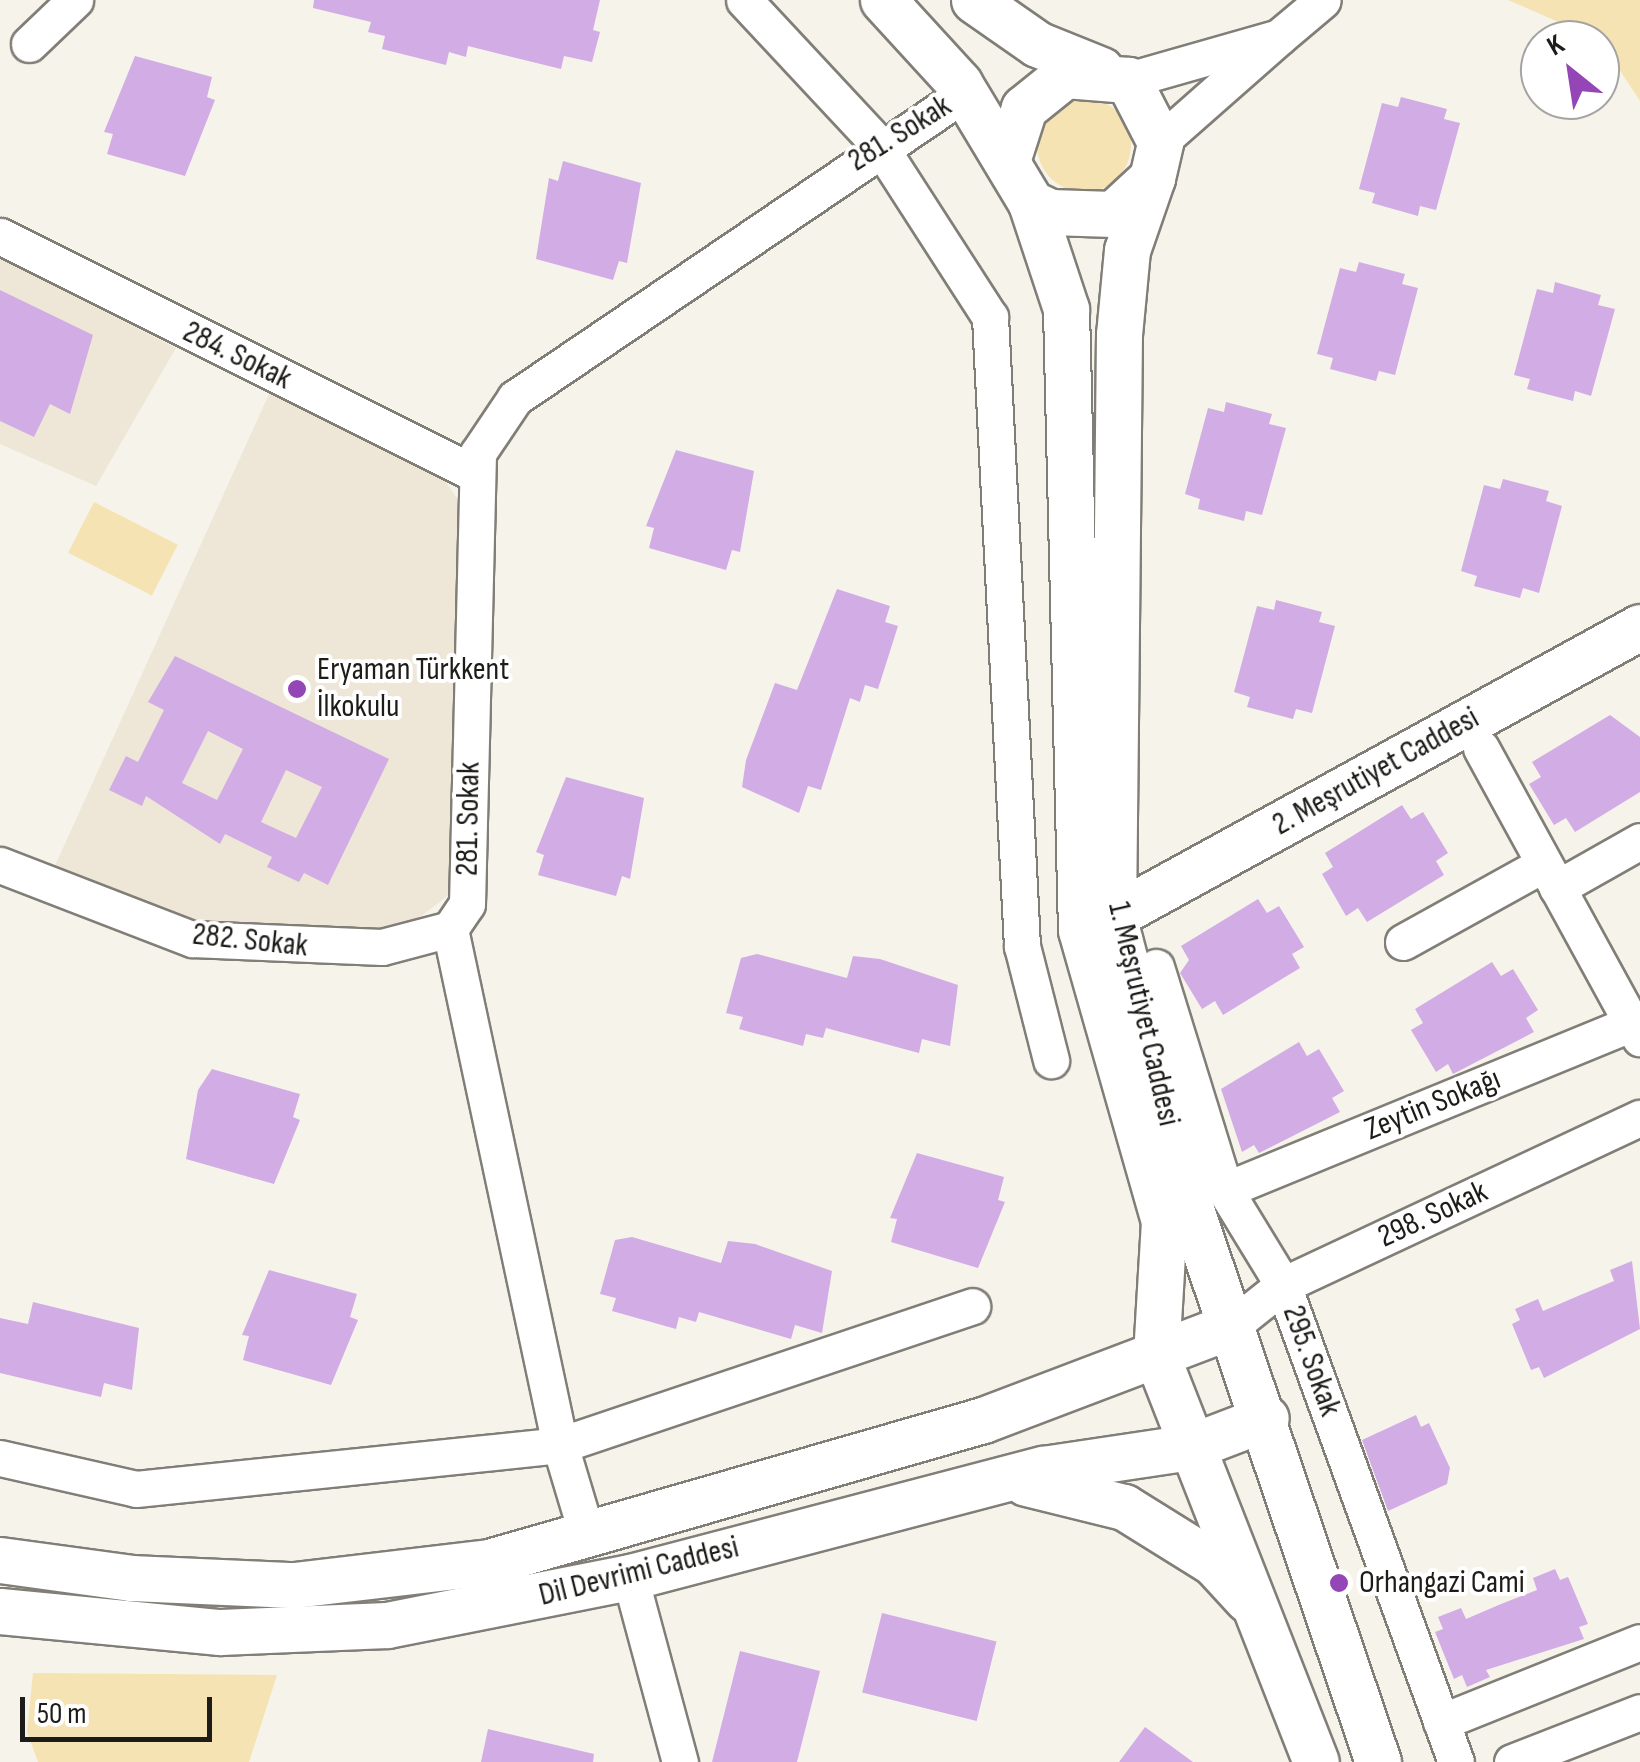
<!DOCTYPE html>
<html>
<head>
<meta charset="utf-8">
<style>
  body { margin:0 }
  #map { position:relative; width:1640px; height:1762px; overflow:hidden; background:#f6f3eb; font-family:"Sofia Sans Condensed",sans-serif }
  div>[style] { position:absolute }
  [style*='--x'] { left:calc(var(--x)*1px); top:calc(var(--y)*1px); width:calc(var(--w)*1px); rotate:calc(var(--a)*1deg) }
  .built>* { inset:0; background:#eee7d8 }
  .green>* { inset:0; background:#f6e3b3; transform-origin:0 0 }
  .round { border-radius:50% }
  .building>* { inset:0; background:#d2ace5; transform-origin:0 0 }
  .roads { filter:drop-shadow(2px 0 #817e77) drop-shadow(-2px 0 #817e77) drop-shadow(0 2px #817e77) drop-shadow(0 -2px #817e77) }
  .minor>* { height:35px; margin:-17.5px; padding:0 17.5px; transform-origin:17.5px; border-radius:17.5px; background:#fff }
  .major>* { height:45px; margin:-22.5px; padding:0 22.5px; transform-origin:22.5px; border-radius:22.5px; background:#fff }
  .dots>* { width:28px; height:28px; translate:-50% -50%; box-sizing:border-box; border:5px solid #fff; border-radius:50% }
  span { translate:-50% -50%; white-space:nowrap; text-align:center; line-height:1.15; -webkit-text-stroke:8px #fff; paint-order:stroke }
  .street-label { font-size:32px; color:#1d1c19 }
  .poi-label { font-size:32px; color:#1d1c19 }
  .left { translate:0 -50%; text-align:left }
  .north { position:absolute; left:1520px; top:20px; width:100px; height:100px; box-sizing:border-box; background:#fff; border:2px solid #a5a4a3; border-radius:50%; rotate:330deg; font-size:28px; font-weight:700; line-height:40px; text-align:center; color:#1d1c19 }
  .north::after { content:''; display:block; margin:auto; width:35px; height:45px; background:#9446b7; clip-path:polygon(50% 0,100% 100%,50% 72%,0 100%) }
  .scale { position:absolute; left:20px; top:1697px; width:192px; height:45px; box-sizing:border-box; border:5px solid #1d1c19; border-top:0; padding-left:12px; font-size:30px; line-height:35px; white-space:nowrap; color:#1d1c19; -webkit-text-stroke:8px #fff; paint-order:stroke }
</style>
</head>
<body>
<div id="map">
  <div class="built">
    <i style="clip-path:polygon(0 258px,176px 348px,96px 486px,0 444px)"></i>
    <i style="clip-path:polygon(270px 392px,437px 469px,463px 507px,454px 891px,408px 926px,289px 933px,187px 922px,53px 870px)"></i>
  </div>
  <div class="green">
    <i style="clip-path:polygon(1508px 0,1640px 0,1640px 101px,1600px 40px)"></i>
    <i class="round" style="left:1037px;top:98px;width:94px;height:94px"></i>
    <i style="left:94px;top:502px;width:94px;height:57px;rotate:27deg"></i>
    <i style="clip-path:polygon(33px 1673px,277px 1675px,249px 1762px,38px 1762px,27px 1732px)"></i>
  </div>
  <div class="building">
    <i style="clip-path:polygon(314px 0,600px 0,593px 30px,600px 32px,592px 62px,564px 56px,561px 69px,468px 46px,466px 57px,449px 52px,446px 65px,382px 49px,385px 36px,368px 32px,371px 22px,313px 8px)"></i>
    <i style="clip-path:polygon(135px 56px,212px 77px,207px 97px,215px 100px,185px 176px,107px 154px,113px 134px,104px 132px)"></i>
    <i style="clip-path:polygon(1401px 97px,1447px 109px,1444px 119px,1460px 123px,1436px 210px,1420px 206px,1418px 216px,1372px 203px,1375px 193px,1359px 189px,1382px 103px,1398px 107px)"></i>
    <i style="clip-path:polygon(563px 161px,641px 183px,627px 263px,619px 261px,613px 280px,536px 259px,549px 178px,558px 181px)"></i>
    <i style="clip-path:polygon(1359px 262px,1405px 274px,1402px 284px,1418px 288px,1395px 375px,1379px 371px,1376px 381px,1330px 369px,1333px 358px,1317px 354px,1340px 268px,1356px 272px)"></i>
    <i style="clip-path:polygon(1555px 282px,1601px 295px,1598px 305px,1615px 309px,1591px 396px,1575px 391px,1573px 401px,1527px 389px,1530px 379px,1514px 375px,1537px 289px,1553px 293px)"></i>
    <i style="clip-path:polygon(0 290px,93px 335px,70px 414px,50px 404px,34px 437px,0 421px)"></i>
    <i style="clip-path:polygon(1226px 402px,1272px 414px,1269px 424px,1286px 428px,1262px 515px,1246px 511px,1244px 521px,1198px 509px,1200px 499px,1185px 494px,1208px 408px,1224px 412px)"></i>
    <i style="clip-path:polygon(676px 450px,754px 471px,740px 552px,732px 550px,726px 570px,649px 548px,654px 528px,646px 526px)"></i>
    <i style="clip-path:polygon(1503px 479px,1549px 491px,1546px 501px,1562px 506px,1539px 593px,1523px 588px,1520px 598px,1474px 586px,1477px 576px,1461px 571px,1484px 485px,1500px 489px)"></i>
    <i style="clip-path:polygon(837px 589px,890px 606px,885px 622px,898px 626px,878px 689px,865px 685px,860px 702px,850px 698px,821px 790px,808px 786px,799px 813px,742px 787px,746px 760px,775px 683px,797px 690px)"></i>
    <i style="clip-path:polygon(1276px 600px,1322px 612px,1319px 622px,1335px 626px,1312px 713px,1296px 709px,1293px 719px,1247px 707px,1250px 697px,1234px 692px,1257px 606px,1274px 610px)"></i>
    <i style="clip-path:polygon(evenodd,175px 656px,389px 759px,328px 885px,304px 873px,299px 882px,267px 867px,272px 857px,225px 834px,220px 844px,146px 796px,142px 806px,109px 790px,126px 756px,138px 762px,164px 710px,148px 702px,175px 656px,208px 731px,243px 749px,217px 800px,182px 783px,208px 731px,175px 656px,286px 770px,322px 787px,296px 838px,261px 822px,286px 770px)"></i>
    <i style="clip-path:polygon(1610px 715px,1640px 737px,1640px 792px,1575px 832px,1566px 818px,1554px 825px,1529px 784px,1541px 777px,1532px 762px)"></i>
    <i style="clip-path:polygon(566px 777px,644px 798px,630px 879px,622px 876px,616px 896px,538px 875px,544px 855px,536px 852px)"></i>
    <i style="clip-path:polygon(1402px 805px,1411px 819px,1423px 812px,1448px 853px,1436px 861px,1444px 875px,1367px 922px,1358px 908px,1346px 916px,1322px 874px,1333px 867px,1325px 853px)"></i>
    <i style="clip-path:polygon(1258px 899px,1267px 913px,1279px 906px,1304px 947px,1292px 954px,1300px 968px,1223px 1015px,1215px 1001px,1202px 1009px,1180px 973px,1189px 960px,1181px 946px)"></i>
    <i style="clip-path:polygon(757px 954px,847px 978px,853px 956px,880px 959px,958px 985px,950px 1046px,922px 1039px,919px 1053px,826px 1028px,823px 1038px,806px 1034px,803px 1046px,739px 1029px,743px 1017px,726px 1013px,741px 958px)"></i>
    <i style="clip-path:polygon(1492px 962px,1501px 976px,1513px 969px,1538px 1010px,1526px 1018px,1534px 1032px,1453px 1074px,1448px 1064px,1436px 1072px,1411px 1030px,1423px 1023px,1415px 1009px)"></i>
    <i style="clip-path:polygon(1299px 1042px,1307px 1056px,1319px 1049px,1344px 1091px,1332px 1098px,1340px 1112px,1259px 1153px,1254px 1145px,1242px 1152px,1221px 1089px)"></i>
    <i style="clip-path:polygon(212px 1069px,300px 1094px,293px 1117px,300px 1120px,274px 1184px,186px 1159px,198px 1090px)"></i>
    <i style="clip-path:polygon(917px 1153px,1004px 1177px,998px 1200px,1005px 1202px,978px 1268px,891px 1242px,897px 1219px,890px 1218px)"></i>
    <i style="clip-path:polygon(632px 1237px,721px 1263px,728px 1241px,755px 1244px,832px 1271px,822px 1333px,795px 1325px,791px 1339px,699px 1312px,696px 1322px,679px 1317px,676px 1329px,612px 1311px,616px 1298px,600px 1294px,615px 1240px)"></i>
    <i style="clip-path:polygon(1632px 1261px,1640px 1329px,1544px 1378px,1539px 1367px,1531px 1370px,1512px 1324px,1520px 1320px,1515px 1309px,1538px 1299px,1543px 1311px,1578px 1296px,1614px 1281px,1610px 1270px)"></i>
    <i style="clip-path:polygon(269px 1270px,357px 1294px,350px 1317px,358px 1320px,331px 1385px,243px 1360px,249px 1336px,242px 1335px)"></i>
    <i style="clip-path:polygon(33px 1302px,139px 1328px,132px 1390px,104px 1383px,101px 1397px,0 1373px,0 1318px,28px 1324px)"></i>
    <i style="clip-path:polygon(1416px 1415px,1421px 1427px,1429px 1423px,1450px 1468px,1447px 1484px,1388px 1511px,1362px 1440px)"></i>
    <i style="clip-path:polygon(1555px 1569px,1560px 1580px,1568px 1577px,1588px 1624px,1579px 1627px,1584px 1639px,1486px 1670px,1490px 1677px,1467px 1687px,1462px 1675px,1454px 1679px,1435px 1632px,1443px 1629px,1438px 1617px,1461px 1608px,1466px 1619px,1501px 1604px,1537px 1590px,1533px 1578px)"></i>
    <i style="left:882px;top:1613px;width:118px;height:82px;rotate:14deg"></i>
    <i style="clip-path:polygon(740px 1651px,820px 1671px,797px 1762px,712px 1762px)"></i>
    <i style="clip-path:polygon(1145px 1727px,1193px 1762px,1119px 1762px)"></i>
    <i style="clip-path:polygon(488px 1729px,594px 1754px,593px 1762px,481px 1762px)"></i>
  </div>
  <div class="roads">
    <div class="minor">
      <i style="--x:744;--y:0;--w:198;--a:47"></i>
      <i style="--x:879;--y:145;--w:205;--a:57.2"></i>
      <i style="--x:990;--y:317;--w:630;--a:87.09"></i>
      <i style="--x:1022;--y:946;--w:118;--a:75.7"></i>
      <i style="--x:1279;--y:37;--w:57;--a:-40.1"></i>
      <i style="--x:29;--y:44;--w:64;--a:-43.7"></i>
      <i style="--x:1128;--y:80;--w:157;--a:-15.9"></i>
      <i style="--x:1279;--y:37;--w:159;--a:138.6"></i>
      <i style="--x:0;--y:236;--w:532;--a:26.57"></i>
      <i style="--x:1481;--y:748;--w:331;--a:61.3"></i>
      <i style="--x:0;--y:865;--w:206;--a:21.1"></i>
      <i style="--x:192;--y:939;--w:190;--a:2.4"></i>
      <i style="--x:382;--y:947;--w:70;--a:-14.8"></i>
      <i style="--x:1557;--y:888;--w:95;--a:-29.5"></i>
      <i style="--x:1403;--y:942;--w:161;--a:-29"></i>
      <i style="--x:1156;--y:967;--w:233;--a:72.8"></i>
      <i style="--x:1225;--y:1190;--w:111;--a:58.6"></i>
      <i style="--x:1283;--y:1285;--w:507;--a:70.07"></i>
      <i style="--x:1225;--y:1190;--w:448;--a:-22.3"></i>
      <i style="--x:1233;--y:1325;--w:64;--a:-38.7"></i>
      <i style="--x:1283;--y:1285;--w:394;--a:-25.1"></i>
      <i style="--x:0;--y:1458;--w:139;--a:12.8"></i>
      <i style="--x:136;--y:1489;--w:426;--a:-5.9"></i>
      <i style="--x:560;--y:1445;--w:435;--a:-18.6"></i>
      <i style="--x:587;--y:1535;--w:94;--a:-106.7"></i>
      <i style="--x:560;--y:1445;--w:528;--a:-102.03"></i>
      <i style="--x:450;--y:929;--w:30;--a:-56"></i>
      <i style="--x:467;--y:904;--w:451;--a:-88.6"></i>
      <i style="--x:478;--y:453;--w:66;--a:-56.1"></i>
      <i style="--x:515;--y:398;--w:544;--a:-34.13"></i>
      <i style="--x:630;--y:1577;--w:192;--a:74.9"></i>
      <i style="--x:1441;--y:1722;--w:214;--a:-21.9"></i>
      <i style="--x:1512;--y:1762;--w:137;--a:-21.3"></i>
    </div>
    <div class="major">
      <i style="--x:883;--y:0;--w:113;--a:47.5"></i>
      <i style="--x:959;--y:83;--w:140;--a:59"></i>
      <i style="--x:1031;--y:203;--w:21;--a:25"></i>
      <i style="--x:1050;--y:212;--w:63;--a:1.8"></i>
      <i style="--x:1113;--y:214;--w:53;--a:-42.7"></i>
      <i style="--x:1152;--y:178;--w:37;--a:-77"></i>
      <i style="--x:1160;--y:142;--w:70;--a:-117.3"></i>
      <i style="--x:1128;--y:80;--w:63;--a:-175.5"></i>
      <i style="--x:1065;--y:75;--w:53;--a:141.2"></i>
      <i style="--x:1024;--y:108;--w:56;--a:107.8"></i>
      <i style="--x:974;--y:0;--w:77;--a:34.9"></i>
      <i style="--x:1037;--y:44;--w:69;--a:22.1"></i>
      <i style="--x:1152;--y:178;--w:76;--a:109.1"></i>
      <i style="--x:1127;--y:250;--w:84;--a:95.4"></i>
      <i style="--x:1119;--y:334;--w:582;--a:90.59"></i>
      <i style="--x:1113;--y:916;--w:307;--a:75.1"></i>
      <i style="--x:1192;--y:1213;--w:580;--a:71.28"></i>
      <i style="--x:1031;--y:203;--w:112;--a:71.7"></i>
      <i style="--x:1066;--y:309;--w:621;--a:88.62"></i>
      <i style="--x:1081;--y:930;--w:303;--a:74.1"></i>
      <i style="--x:1164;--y:1221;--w:133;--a:93.4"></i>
      <i style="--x:1156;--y:1354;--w:438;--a:68.6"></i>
      <i style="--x:1113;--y:916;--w:601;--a:-28.74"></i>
      <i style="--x:1026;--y:1483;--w:101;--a:13.8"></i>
      <i style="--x:1124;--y:1507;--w:106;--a:31.9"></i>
      <i style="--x:1214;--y:1563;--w:49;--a:47.5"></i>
      <i style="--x:0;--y:1560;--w:132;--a:7.8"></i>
      <i style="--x:131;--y:1578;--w:163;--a:2.5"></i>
      <i style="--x:294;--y:1585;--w:196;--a:-6.7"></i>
      <i style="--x:489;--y:1562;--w:514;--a:-16.04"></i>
      <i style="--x:983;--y:1420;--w:267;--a:-20.8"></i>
      <i style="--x:0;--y:1611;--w:221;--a:5.5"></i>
      <i style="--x:220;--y:1632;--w:167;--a:-2.4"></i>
      <i style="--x:387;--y:1625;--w:248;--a:-11.2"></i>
      <i style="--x:630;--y:1577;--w:427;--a:-14.7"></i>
      <i style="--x:1043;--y:1469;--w:149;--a:-8.5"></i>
      <i style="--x:1190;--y:1447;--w:81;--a:-20.9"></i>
    </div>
  </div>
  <div class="dots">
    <i style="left:297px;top:689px;background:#9446b7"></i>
    <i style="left:1339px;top:1583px;background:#9446b7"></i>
  </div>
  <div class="street-label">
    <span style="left:900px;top:134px;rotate:-32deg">281. Sokak</span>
    <span style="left:237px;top:356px;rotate:26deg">284. Sokak</span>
    <span style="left:1376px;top:772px;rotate:-29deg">2. Meşrutiyet Caddesi</span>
    <span style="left:469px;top:819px;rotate:-89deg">281. Sokak</span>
    <span style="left:250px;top:941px;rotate:6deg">282. Sokak</span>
    <span style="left:1143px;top:1014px;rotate:77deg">1. Meşrutiyet Caddesi</span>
    <span style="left:1433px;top:1105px;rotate:-22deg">Zeytin Sokağı</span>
    <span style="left:1433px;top:1215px;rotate:-25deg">298. Sokak</span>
    <span style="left:1311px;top:1361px;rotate:70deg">295. Sokak</span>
    <span style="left:639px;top:1572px;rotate:-14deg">Dil Devrimi Caddesi</span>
  </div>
  <div class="poi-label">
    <span class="left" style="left:317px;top:689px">Eryaman Türkkent<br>İlkokulu</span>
    <span class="left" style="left:1359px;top:1583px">Orhangazi Cami</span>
  </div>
  <div class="north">K</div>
  <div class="scale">50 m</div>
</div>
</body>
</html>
